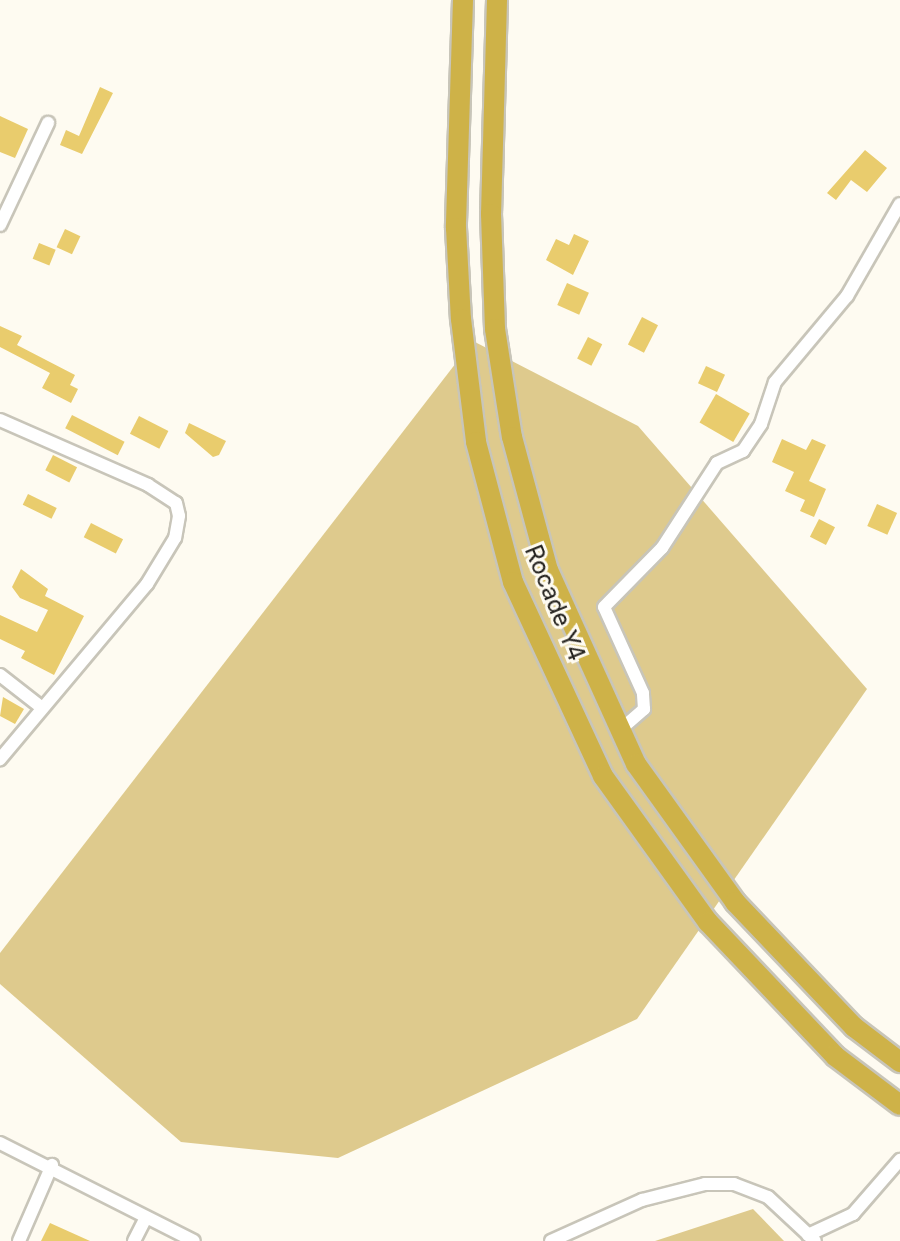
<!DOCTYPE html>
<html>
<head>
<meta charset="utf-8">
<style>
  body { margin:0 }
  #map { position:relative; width:900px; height:1241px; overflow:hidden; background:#fefbf1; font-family:Inter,sans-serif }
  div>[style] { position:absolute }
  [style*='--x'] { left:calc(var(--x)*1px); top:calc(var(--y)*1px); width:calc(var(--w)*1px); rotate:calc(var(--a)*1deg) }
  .green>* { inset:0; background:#deca8d }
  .building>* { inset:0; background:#e9cc6d; transform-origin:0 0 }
  .roads { filter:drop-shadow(2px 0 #c8c5b9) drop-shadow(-2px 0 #c8c5b9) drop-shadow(0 2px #c8c5b9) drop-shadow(0 -2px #c8c5b9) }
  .minor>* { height:12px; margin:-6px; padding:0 6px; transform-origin:6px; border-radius:6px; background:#fff }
  .trunk>* { height:20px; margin:-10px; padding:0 10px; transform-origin:10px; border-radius:10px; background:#ceb248 }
  span { translate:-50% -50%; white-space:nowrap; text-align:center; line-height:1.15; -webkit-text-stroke:6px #fefbf1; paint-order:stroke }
  .street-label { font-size:24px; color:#24221e }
</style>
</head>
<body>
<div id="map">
  <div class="green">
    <i style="clip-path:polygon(473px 341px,638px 426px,867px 689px,637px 1019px,338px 1158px,181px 1142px,0 984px,0 953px)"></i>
    <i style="clip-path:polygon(753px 1209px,784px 1241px,655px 1241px)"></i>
  </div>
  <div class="building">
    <i style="clip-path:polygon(100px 87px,113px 93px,82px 154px,60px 145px,66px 130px,79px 136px)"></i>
    <i style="clip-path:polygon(0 116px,28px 129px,15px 158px,0 152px)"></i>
    <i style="clip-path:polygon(865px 150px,887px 168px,867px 192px,851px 180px,836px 200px,827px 193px)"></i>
    <i style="left:65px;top:229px;width:17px;height:20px;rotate:25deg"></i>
    <i style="clip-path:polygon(574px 234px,589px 241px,573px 275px,546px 260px,556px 239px,569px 245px)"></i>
    <i style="left:39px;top:243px;width:18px;height:17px;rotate:22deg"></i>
    <i style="left:567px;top:283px;width:24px;height:24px;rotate:24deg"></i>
    <i style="left:642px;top:317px;width:18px;height:31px;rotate:27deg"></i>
    <i style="clip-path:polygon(0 326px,22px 336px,17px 345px,75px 375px,70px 385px,78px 389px,71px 403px,42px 388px,50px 373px,0 347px)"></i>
    <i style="left:588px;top:337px;width:16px;height:24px;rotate:27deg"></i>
    <i style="left:706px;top:366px;width:21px;height:19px;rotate:25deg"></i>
    <i style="left:716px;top:394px;width:39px;height:33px;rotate:30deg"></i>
    <i style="left:72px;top:415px;width:59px;height:15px;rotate:27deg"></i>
    <i style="left:139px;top:416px;width:33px;height:20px;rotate:27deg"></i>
    <i style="clip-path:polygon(189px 423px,226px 441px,219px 455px,213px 457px,185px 433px)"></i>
    <i style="clip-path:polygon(782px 439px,806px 450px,812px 439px,826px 445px,809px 481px,826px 489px,814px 517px,800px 511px,805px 500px,785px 491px,794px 472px,772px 462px)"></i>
    <i style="left:53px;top:455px;width:27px;height:17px;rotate:27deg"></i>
    <i style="left:28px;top:494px;width:32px;height:12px;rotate:26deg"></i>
    <i style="left:877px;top:504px;width:22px;height:24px;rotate:24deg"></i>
    <i style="left:819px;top:519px;width:18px;height:20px;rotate:27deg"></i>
    <i style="left:91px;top:523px;width:36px;height:16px;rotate:27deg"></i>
    <i style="clip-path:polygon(21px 569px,48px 589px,45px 596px,84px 616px,54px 675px,21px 658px,25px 651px,0 639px,0 615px,37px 632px,48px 610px,20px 598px,12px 587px)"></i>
    <i style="clip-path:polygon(3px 697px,24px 709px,15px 724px,0 716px)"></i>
    <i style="clip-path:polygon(50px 1223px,90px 1241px,41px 1241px)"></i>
  </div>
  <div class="roads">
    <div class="minor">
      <i style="--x:0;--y:225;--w:113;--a:-64.8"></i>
      <i style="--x:0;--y:420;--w:162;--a:23.7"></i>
      <i style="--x:148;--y:485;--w:33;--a:33"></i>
      <i style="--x:176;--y:503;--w:13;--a:77"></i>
      <i style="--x:179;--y:516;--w:22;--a:100"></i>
      <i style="--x:175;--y:538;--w:54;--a:121.3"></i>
      <i style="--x:147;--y:584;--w:229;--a:130"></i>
      <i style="--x:0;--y:675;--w:52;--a:38"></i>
      <i style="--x:620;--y:730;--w:32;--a:-41"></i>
      <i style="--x:644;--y:709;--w:16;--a:-94"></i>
      <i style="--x:643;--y:693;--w:94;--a:-114.4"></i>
      <i style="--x:604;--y:607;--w:83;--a:-45.5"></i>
      <i style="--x:662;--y:548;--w:101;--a:-57.1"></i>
      <i style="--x:717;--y:463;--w:29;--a:-25"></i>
      <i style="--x:743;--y:451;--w:32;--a:-56"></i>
      <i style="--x:761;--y:424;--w:44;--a:-71.6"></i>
      <i style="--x:775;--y:382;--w:112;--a:-50.1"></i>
      <i style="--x:847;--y:296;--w:106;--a:-60.1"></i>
      <i style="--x:0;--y:1143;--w:217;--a:26.8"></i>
      <i style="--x:808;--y:1235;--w:50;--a:-25"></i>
      <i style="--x:853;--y:1214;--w:72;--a:-49"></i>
      <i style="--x:19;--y:1241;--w:83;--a:-66.5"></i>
      <i style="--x:134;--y:1241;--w:25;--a:-63"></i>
      <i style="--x:551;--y:1241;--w:100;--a:-24.3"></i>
      <i style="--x:642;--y:1200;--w:65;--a:-14.3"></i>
      <i style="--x:705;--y:1184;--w:29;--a:0"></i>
      <i style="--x:734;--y:1184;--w:36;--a:21"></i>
      <i style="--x:768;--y:1197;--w:64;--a:43.1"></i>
    </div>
    <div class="trunk">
      <i style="--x:463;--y:0;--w:228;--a:91.8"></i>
      <i style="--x:456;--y:228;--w:91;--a:86.9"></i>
      <i style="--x:461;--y:319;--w:124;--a:83"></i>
      <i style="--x:476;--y:442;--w:145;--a:75.2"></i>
      <i style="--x:513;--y:582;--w:214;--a:65.1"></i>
      <i style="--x:603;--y:776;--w:180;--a:54.3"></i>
      <i style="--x:708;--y:922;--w:185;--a:46.5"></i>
      <i style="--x:835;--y:1056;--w:81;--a:37"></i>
      <i style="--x:497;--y:0;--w:214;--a:91.6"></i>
      <i style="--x:491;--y:214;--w:115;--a:88"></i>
      <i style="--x:495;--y:329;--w:109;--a:81.1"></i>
      <i style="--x:512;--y:437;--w:138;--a:74.9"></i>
      <i style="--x:548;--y:570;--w:213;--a:65.6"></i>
      <i style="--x:636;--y:764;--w:170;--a:54.3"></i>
      <i style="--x:735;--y:902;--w:173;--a:46.4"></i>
      <i style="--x:854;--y:1027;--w:58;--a:37.3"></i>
    </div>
  </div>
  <div class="street-label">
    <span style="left:555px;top:603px;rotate:68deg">Rocade Y4</span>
  </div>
</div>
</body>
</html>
